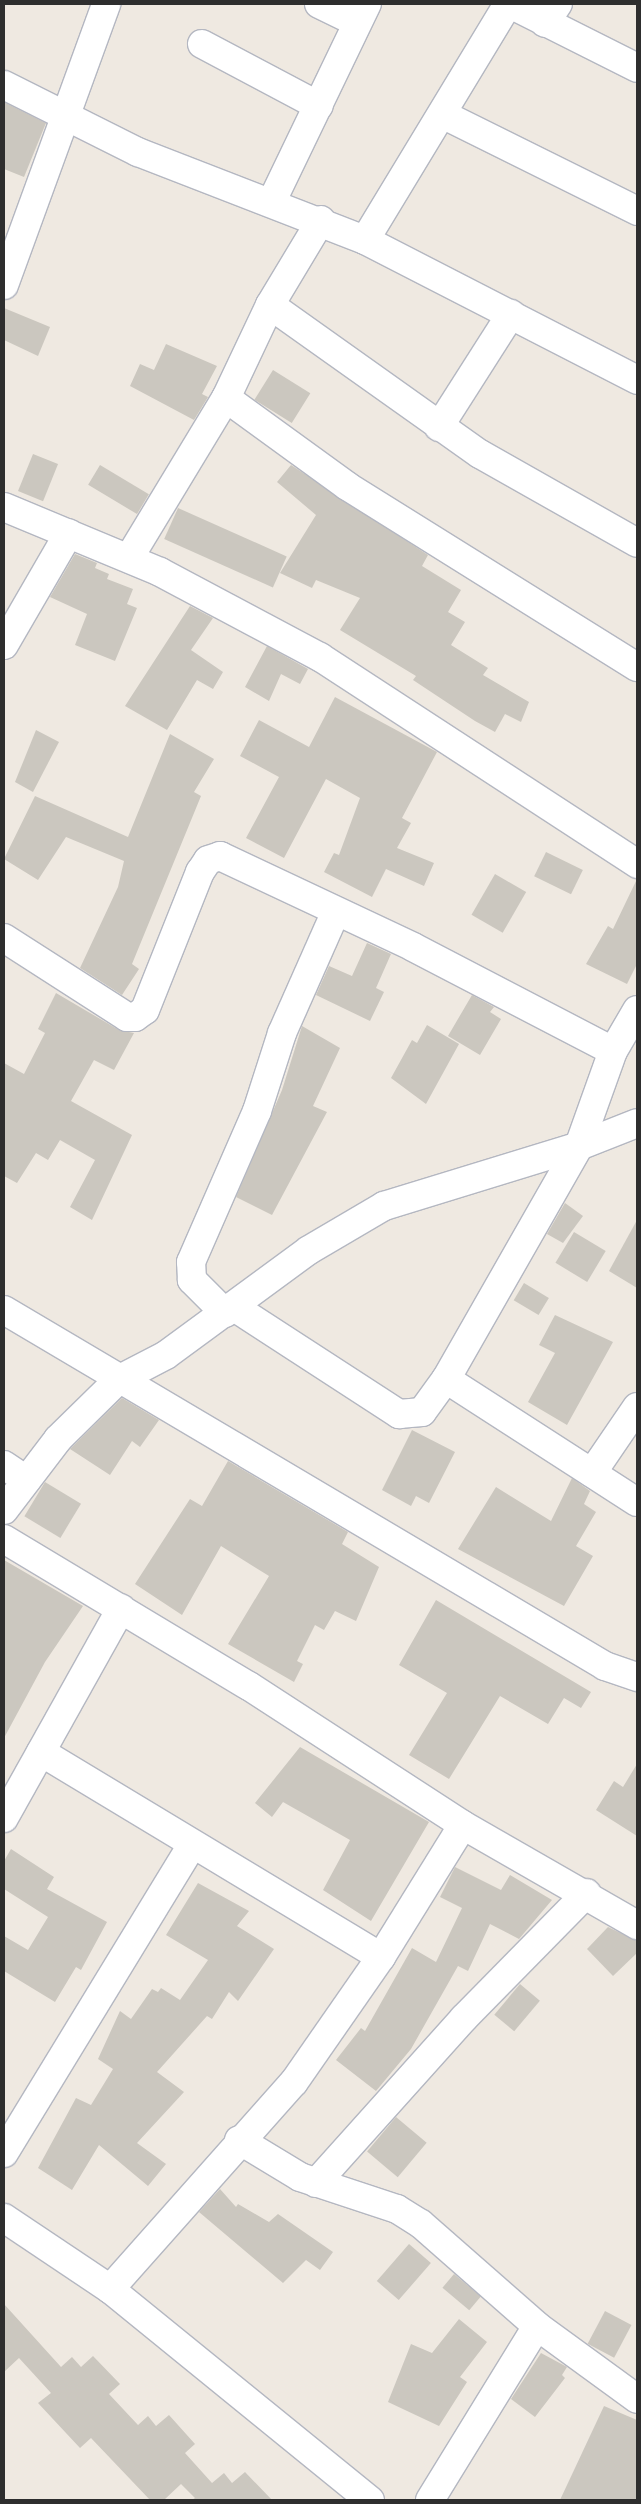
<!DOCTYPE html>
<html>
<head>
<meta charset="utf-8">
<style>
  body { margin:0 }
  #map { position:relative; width:641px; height:2504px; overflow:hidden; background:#efe9e1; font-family:Lato,sans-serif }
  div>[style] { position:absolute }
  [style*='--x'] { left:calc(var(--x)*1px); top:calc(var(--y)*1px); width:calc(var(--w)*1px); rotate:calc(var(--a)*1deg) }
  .building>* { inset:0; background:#cbc7bf; transform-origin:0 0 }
  .roads { filter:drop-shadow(1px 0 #b4b7c1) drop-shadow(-1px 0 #b4b7c1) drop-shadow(0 1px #b4b7c1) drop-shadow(0 -1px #b4b7c1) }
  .minor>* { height:28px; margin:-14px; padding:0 14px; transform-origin:14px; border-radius:14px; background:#fff }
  span { translate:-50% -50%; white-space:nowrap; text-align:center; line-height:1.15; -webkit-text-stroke:5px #fff; paint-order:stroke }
  .frame { position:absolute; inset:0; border:5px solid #2e2e2e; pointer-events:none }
</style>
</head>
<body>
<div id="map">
  <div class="building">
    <i style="clip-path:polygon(4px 102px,46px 123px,24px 177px,4px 169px)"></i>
    <i style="clip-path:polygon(4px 308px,50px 327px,38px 356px,4px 340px)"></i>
    <i style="clip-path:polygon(166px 344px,217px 366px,202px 394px,208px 397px,194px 420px,130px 386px,140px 364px,154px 370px)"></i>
    <i style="left:273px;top:370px;width:44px;height:35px;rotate:32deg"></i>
    <i style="left:33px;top:454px;width:27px;height:40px;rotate:22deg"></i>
    <i style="left:100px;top:465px;width:57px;height:23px;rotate:31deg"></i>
    <i style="clip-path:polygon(291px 465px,428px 555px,422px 566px,461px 590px,448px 612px,465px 622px,451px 645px,488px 668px,483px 675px,529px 702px,521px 722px,505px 714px,495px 732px,475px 721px,413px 680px,416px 676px,340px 630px,360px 598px,316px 580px,312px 588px,280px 573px,316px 515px,277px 482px)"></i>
    <i style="left:178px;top:508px;width:119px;height:34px;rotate:24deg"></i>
    <i style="clip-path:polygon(75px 554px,97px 563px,95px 568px,109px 574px,107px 579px,133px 589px,127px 604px,137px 608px,115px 661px,75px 645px,87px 614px,50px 597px)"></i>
    <i style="clip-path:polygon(190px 606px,213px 618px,191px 650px,223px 672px,213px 689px,197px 680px,167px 730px,125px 706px)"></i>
    <i style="clip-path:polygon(267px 646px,308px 669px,300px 684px,281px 674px,269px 701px,245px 687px)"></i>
    <i style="clip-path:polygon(335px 697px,437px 752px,402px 818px,411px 823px,397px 848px,434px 863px,424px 886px,386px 869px,372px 897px,324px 872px,334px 853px,339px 855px,360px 798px,326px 779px,284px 858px,246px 838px,279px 777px,240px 756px,259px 720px,309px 747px)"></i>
    <i style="clip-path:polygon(36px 730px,59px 742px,33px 792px,15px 782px)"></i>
    <i style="clip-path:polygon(170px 734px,214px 759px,194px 792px,201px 796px,132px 964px,139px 969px,122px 995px,80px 968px,118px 887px,124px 861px,66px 837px,38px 880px,4px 859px,35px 796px,128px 837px)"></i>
    <i style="left:546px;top:852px;width:41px;height:27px;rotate:26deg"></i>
    <i style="left:495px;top:874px;width:36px;height:47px;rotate:30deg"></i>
    <i style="clip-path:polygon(637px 879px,637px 964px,627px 984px,586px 964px,608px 926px,613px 929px)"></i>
    <i style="clip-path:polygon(367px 943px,391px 954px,376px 988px,384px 992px,370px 1021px,316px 995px,329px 966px,352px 976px)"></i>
    <i style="clip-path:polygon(56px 993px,119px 1030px,134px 1033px,114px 1070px,94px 1060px,71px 1101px,132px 1135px,92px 1220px,70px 1207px,95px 1160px,60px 1140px,48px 1160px,36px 1153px,17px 1183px,4px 1176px,4px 1063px,24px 1074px,45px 1033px,38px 1029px)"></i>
    <i style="clip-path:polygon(472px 995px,494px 1007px,490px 1012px,501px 1019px,480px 1055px,448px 1036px)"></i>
    <i style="clip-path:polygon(427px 1025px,459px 1044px,426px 1104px,391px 1078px,412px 1040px,417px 1043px)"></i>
    <i style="clip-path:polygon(302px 1026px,340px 1048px,313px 1106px,327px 1112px,272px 1215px,236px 1197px,282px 1090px)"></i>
    <i style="clip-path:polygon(565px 1203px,583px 1216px,563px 1243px,547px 1234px)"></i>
    <i style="clip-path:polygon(637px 1220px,637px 1288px,609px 1271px)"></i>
    <i style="left:574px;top:1232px;width:37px;height:36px;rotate:31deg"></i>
    <i style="left:524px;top:1283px;width:29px;height:20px;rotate:31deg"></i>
    <i style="clip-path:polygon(555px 1315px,613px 1342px,567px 1425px,528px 1402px,555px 1353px,539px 1345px)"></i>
    <i style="clip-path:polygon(122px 1398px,159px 1420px,140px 1447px,132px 1441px,110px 1475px,70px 1449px)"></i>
    <i style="clip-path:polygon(412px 1430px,455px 1452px,429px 1503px,416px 1496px,411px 1506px,382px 1490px)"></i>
    <i style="clip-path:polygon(228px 1461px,348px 1532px,342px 1544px,379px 1567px,356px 1621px,335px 1611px,324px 1630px,315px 1625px,297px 1661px,303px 1664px,294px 1682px,228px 1644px,269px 1576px,221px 1546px,182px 1615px,135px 1584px,190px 1499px,202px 1506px)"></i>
    <i style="clip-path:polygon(572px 1478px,590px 1491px,584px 1504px,596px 1512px,576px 1546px,593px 1556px,564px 1606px,458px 1549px,496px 1487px,551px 1521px)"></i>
    <i style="left:45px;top:1482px;width:42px;height:40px;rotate:31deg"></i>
    <i style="clip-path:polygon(4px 1560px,83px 1606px,45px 1662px,4px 1738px)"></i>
    <i style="clip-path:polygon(436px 1600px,591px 1692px,581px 1708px,564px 1698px,548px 1724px,500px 1696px,449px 1779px,409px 1755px,447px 1693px,399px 1665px)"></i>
    <i style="clip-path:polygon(300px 1747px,429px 1822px,371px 1921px,323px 1890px,350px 1840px,283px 1802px,272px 1817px,255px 1803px)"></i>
    <i style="clip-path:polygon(637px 1764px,637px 1836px,596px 1810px,614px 1781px,623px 1787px)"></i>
    <i style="clip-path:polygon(11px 1849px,54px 1877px,47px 1889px,107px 1922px,81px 1970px,76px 1967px,55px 2002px,4px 1971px,4px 1936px,28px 1950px,48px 1917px,4px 1889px,4px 1861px)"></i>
    <i style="clip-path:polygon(455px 1867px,501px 1890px,510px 1875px,552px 1900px,519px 1939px,490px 1924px,468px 1971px,458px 1966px,411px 2049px,376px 2091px,336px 2060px,361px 2028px,365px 2031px,412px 1948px,436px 1962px,462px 1908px,440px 1897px)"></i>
    <i style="clip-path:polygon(198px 1883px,249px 1911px,237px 1926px,274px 1949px,238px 2001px,229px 1992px,212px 2019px,207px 2016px,157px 2072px,184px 2092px,137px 2143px,166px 2164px,148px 2186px,99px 2145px,72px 2190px,38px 2168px,76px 2098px,91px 2105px,113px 2069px,98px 2059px,120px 2011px,131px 2019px,152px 1989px,158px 1992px,161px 1988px,180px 2000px,208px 1960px,166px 1935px)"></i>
    <i style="clip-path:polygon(608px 1927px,637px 1941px,637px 1953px,613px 1976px,587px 1949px)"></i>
    <i style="left:520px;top:1984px;width:26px;height:40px;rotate:40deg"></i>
    <i style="left:396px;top:2117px;width:40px;height:45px;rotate:40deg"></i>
    <i style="clip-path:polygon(220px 2189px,236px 2207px,238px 2204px,269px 2222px,278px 2214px,333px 2252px,320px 2270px,306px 2260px,283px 2283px,199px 2212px)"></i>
    <i style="left:409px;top:2244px;width:29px;height:49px;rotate:41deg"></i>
    <i style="left:454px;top:2274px;width:35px;height:18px;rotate:40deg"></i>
    <i style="clip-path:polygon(4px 2304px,61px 2367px,72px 2357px,81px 2367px,93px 2356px,120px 2384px,109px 2394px,138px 2425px,148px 2416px,156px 2426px,169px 2415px,195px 2444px,185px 2453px,212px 2483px,224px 2473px,232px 2483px,245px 2472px,272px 2500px,192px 2500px,195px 2498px,181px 2484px,164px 2500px,150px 2500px,91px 2438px,80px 2448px,38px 2403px,51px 2393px,19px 2358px,4px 2372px)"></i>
    <i style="left:605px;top:2311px;width:30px;height:37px;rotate:28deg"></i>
    <i style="clip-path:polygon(459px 2319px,487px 2342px,460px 2377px,467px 2382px,439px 2426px,388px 2402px,411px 2344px,432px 2353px)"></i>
    <i style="clip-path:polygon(541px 2353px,567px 2367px,562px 2375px,565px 2378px,535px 2417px,511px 2399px)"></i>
    <i style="clip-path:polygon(604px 2406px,637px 2420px,637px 2500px,560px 2500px)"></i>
  </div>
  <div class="roads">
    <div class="minor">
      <i style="--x:319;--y:4;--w:28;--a:26"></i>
      <i style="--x:510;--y:4;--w:142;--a:26.7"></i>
      <i style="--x:545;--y:23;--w:23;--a:-56"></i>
      <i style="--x:202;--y:44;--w:132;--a:27.9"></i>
      <i style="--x:4;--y:85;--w:150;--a:26.6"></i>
      <i style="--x:138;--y:152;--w:243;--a:21.2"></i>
      <i style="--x:365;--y:240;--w:306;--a:27.2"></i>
      <i style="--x:444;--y:115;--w:216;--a:26.4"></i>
      <i style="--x:272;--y:201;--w:219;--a:-64.3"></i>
      <i style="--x:365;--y:240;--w:276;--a:-58.8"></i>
      <i style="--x:4;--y:285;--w:299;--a:-70"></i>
      <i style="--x:270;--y:305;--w:257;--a:35.4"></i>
      <i style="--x:480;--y:454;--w:180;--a:29.5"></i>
      <i style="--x:226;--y:398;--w:150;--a:36"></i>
      <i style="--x:347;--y:486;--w:342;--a:32"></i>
      <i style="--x:439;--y:427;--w:134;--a:-57.5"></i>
      <i style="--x:4;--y:507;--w:169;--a:22.6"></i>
      <i style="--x:160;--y:572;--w:181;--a:28"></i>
      <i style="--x:320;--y:657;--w:379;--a:33.1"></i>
      <i style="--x:129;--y:558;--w:187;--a:-58.8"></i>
      <i style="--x:226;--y:398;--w:103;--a:-64.7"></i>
      <i style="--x:270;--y:305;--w:99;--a:-59"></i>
      <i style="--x:4;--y:645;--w:129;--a:-59.9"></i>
      <i style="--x:4;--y:938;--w:146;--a:32.7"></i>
      <i style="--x:127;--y:1017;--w:8;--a:0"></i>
      <i style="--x:135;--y:1017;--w:12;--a:-35"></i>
      <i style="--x:145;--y:1010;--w:149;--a:-68.3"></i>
      <i style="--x:200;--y:872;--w:14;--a:-56"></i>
      <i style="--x:208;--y:860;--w:13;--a:-18"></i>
      <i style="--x:220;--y:856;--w:213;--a:25.2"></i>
      <i style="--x:413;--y:947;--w:225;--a:27.5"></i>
      <i style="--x:637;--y:1010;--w:48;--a:120.3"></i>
      <i style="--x:613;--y:1051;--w:101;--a:109.7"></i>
      <i style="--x:579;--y:1146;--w:268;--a:119.7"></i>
      <i style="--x:446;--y:1379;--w:227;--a:32.8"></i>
      <i style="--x:234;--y:1307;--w:197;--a:33"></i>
      <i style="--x:399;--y:1414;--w:23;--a:-5"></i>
      <i style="--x:422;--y:1412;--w:41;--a:-54"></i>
      <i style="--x:4;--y:1310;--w:699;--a:30.64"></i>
      <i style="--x:605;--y:1666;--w:34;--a:19"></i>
      <i style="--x:225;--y:1313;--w:47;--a:-135"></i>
      <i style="--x:192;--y:1280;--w:18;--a:-93"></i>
      <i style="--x:191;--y:1262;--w:165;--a:-66.4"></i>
      <i style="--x:257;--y:1111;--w:82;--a:-72.2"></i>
      <i style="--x:282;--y:1033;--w:133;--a:-66.1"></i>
      <i style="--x:4;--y:1465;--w:27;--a:34"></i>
      <i style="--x:592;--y:1473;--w:80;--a:-55.7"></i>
      <i style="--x:4;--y:1510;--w:89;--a:-52.7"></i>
      <i style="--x:58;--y:1439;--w:84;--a:-44.5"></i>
      <i style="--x:118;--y:1380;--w:54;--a:-27.5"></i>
      <i style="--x:166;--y:1355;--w:177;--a:-36.3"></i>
      <i style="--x:309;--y:1250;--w:87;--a:-30.4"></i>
      <i style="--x:384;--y:1206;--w:204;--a:-17.1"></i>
      <i style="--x:579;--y:1146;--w:62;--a:-21.6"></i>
      <i style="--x:4;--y:1539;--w:286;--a:31"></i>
      <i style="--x:249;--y:1686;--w:255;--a:33"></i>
      <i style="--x:463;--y:1825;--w:201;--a:29.9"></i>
      <i style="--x:41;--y:1752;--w:397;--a:31.1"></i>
      <i style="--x:4;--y:1818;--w:240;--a:-60.8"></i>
      <i style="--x:239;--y:2140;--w:71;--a:31.2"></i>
      <i style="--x:300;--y:2177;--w:102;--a:18.3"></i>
      <i style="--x:397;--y:2209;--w:28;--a:32"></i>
      <i style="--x:421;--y:2224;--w:154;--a:41.3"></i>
      <i style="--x:537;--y:2326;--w:124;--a:36.1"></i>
      <i style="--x:4;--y:2153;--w:361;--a:-58.6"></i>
      <i style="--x:316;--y:2183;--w:222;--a:-48.1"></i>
      <i style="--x:464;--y:2018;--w:175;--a:-45.5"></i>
      <i style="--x:4;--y:2218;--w:128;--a:33.8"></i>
      <i style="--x:110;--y:2289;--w:335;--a:39.1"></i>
      <i style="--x:110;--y:2289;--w:277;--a:-48.4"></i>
      <i style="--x:294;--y:2082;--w:152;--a:-55.2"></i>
      <i style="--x:381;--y:1957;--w:155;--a:-58.2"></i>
      <i style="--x:430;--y:2500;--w:204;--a:-58.4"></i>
    </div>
  </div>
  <div class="frame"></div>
</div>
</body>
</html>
